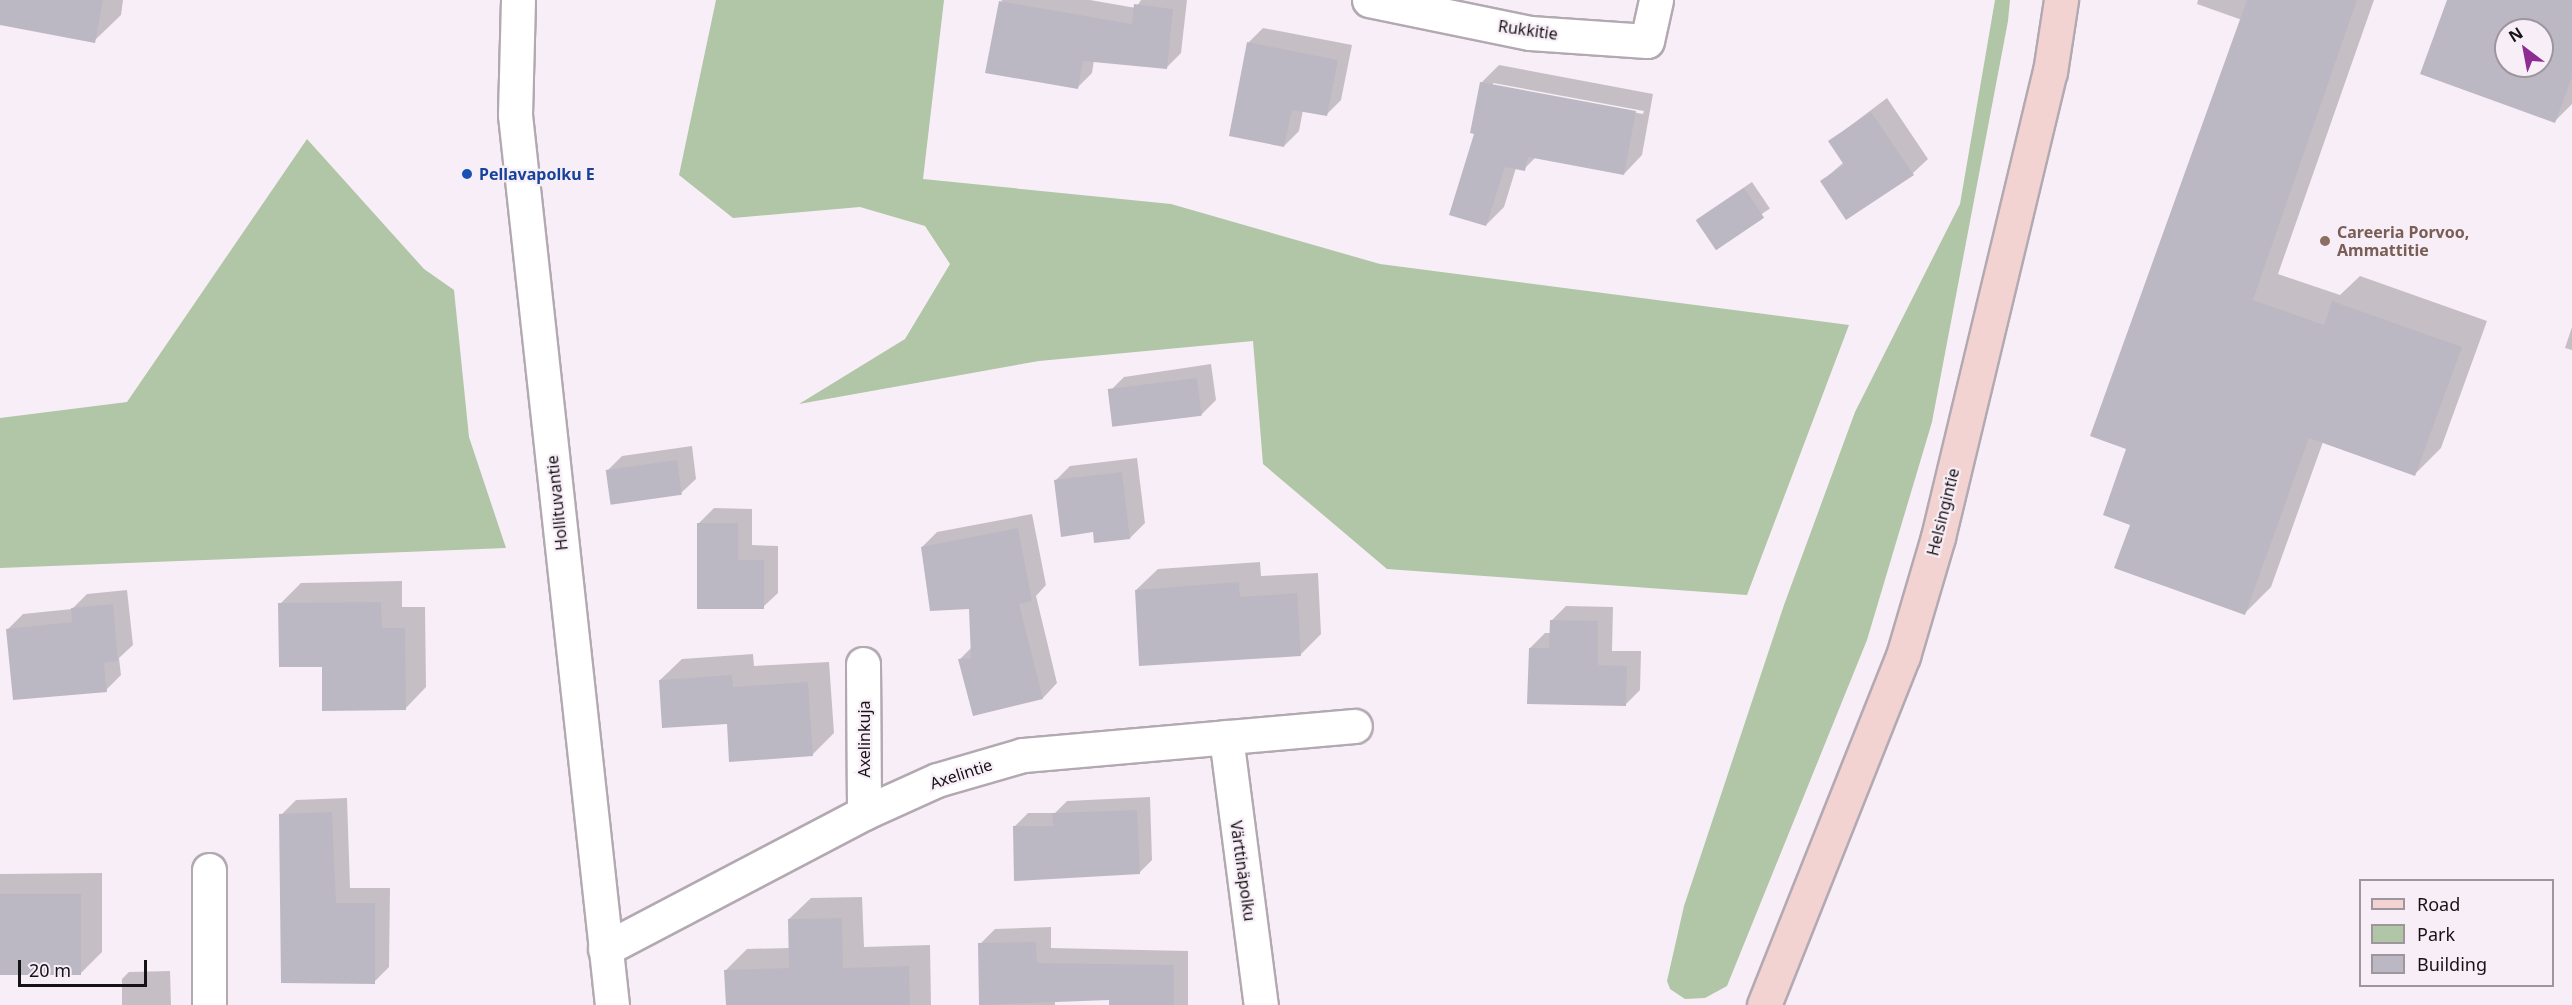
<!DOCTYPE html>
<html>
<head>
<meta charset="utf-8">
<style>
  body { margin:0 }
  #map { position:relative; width:2572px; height:1005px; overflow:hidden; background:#f8eef7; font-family:"Noto Sans",sans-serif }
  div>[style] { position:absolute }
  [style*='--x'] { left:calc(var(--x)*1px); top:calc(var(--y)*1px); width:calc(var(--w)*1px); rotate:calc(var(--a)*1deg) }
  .green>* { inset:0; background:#b0c6a6 }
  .shadow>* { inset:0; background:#0003; transform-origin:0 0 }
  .building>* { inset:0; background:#bcb8c3; transform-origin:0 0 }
  .roads { filter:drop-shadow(2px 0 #b2a9b1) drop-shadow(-2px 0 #b2a9b1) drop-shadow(0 2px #b2a9b1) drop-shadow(0 -2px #b2a9b1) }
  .street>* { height:33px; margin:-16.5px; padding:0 16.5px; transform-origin:16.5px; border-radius:16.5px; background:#fff }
  .secondary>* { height:33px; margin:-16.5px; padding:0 16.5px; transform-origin:16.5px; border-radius:16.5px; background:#f2d3d1 }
  .dots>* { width:16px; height:16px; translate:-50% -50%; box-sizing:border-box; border:3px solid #f8eef7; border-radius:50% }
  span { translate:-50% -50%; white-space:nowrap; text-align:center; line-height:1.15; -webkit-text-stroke:4.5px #f8eef7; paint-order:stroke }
  .street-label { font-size:16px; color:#161316 }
  .transit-label { font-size:16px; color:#164399; font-weight:700 }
  .left { translate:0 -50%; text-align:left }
  .education-label { font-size:16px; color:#785e54; font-weight:700 }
  .legend { position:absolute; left:2359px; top:879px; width:195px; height:108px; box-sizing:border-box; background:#f8eef7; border:2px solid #9e969d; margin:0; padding:8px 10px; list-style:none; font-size:18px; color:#161316 }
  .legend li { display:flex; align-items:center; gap:12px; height:30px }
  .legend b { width:30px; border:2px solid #9e969d }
  .north { position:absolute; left:2494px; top:18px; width:60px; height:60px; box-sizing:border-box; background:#f8eef7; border:2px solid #9e969d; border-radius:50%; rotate:328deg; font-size:16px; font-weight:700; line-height:24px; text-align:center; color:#161316 }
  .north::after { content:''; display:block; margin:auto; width:21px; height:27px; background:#8f2c93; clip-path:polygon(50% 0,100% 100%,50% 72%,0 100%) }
  .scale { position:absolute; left:18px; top:960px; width:129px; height:27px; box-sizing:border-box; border:3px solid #161316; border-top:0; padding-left:8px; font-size:18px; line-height:21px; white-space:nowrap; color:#161316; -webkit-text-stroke:4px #f8eef7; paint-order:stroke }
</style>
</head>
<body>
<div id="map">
  <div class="green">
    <i style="clip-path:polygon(716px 0,944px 0,923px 179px,1171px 204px,1380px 264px,1849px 325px,1747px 595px,1387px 569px,1263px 464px,1253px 341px,1039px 361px,799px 404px,905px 339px,950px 264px,925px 226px,860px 207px,733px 218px,679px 175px)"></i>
    <i style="clip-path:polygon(1995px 0,2010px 0,2008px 21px,1932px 422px,1867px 640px,1727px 986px,1705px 998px,1685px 999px,1670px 989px,1667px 981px,1684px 906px,1784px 605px,1855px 412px,1960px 204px)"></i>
    <i style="clip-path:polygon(307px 139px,424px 269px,454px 290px,469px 437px,506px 548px,0 568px,0 418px,127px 402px)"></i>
  </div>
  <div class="shadow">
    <i style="clip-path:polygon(0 0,123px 0,121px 15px,94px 41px,0 24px)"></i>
    <i style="clip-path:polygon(1001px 0,1090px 0,1136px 8px,1141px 0,1187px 0,1181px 53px,1166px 68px,1094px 60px,1092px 73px,1077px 88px)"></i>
    <i style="clip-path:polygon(2198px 0,2374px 0,2278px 274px,2340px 295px,2360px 276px,2487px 321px,2441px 448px,2415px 474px,2323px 442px,2271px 587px,2245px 613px,2132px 524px,2128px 448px,2242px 20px,2197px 4px)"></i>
    <i style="clip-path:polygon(evenodd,2448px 0,2572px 0,2572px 104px,2555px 121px,2421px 73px,2448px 0,2506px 30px,2542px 30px,2542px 66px,2506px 66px,2506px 30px)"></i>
    <i style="clip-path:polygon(1263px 28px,1352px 45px,1341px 100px,1326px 115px,1303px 110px,1299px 131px,1284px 146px,1248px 43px)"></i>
    <i style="clip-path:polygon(evenodd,1499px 65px,1653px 94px,1642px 155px,1624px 174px,1536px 157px,1524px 169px,1516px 168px,1504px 207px,1486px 225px,1481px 83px,1499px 65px,1493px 83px,1644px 111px,1643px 114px,1493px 86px,1493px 83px)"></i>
    <i style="clip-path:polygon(1887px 98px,1928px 159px,1913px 173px,1822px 181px,1844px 162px,1830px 141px)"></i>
    <i style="left:1752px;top:182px;width:32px;height:67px;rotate:56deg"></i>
    <i style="clip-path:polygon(2572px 327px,2572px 350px,2565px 348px)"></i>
    <i style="clip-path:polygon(1211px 364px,1216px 400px,1201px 415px,1109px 392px,1124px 377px)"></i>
    <i style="clip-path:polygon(692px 446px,696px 479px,681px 493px,607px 471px,622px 456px)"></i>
    <i style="clip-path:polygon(1137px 458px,1145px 523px,1130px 538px,1094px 531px,1055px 481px,1070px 466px)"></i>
    <i style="clip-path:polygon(714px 508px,752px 509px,752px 545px,778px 546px,778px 593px,763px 607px,699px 523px)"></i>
    <i style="clip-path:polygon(1032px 514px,1046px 585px,1036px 596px,1057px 683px,1043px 698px,960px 659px,972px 647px,971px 608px,922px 547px,937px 532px)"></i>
    <i style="clip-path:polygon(1260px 562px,1261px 576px,1318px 573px,1321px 634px,1300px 655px,1136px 590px,1158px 569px)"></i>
    <i style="clip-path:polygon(402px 581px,402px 607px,425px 607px,426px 687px,405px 709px,323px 666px,280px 604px,301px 583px)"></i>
    <i style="clip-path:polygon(127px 590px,133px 645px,119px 658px,121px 675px,106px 690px,8px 629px,23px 614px,72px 609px,87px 594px)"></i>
    <i style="clip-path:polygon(1566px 606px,1613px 607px,1612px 651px,1641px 651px,1640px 690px,1625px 705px,1530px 648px,1545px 633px,1551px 633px,1551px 621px)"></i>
    <i style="clip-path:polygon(753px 654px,754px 666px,829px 662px,834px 733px,812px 755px,660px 680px,682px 659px)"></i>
    <i style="clip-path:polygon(1150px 797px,1152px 860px,1139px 873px,1014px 827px,1028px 813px,1055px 813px,1067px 801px)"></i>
    <i style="clip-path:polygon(347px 798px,350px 888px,390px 888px,389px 967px,374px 982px,281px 815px,296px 800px)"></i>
    <i style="clip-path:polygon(102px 873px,102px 952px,81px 973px,0 973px,0 874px)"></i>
    <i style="clip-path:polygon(862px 897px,864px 947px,930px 945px,931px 1005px,727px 1005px,726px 970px,747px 949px,790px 948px,789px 919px,811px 898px)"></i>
    <i style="clip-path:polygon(1051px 927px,1051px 948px,1188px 951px,1188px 1005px,1110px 1005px,1110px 999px,1055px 1000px,1055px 1005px,981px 1005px,980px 944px,995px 929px)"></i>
    <i style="clip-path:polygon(170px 971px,171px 1005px,122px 1005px,122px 979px,129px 972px)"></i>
  </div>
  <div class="building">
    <i style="clip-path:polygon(0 0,103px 0,95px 43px,0 25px)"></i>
    <i style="clip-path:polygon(2247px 0,2357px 0,2253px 300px,2324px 325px,2332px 301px,2462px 347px,2415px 476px,2309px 438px,2245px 615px,2114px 568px,2130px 525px,2103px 515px,2126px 449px,2090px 436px)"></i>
    <i style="clip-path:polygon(evenodd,2447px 0,2572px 0,2572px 77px,2555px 123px,2420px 74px,2447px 0,2506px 30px,2542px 30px,2542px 66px,2506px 66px,2506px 30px)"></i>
    <i style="clip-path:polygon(999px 1px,1132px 24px,1134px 4px,1173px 9px,1167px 69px,1083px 61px,1078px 89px,985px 73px)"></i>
    <i style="clip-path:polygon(1247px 42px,1338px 60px,1327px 116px,1292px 110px,1284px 147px,1229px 136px)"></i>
    <i style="clip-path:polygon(1480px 82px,1636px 111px,1624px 175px,1528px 157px,1525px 171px,1505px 167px,1486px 226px,1449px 215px,1474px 134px,1470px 133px)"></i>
    <i style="clip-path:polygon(1871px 112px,1914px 175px,1846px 220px,1820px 181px,1844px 165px,1828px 141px)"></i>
    <i style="left:1744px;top:188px;width:36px;height:58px;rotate:56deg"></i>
    <i style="left:1197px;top:378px;width:38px;height:90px;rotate:83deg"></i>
    <i style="left:677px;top:460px;width:35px;height:72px;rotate:82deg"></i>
    <i style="clip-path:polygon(1122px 472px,1130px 539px,1094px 543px,1093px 532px,1061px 537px,1054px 480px)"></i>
    <i style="clip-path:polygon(697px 523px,738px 523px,738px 560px,764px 560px,764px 609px,697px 609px)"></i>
    <i style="clip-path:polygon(1018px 528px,1032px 601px,1019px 604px,1043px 699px,973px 716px,958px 659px,971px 658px,969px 609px,930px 611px,921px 547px)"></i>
    <i style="clip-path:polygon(1239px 582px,1240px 597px,1297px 593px,1301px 656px,1139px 666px,1135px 590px)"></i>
    <i style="clip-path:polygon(381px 602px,382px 628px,405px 628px,406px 710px,322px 711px,322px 667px,279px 667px,278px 603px)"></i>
    <i style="clip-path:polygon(113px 604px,118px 661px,104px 663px,107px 692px,13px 700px,6px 629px,72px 622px,71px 608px)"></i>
    <i style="clip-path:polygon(1550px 620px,1598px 621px,1598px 665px,1627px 666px,1626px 706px,1527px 704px,1529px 648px,1549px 648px)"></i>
    <i style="clip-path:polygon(732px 675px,733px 687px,808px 682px,813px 756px,729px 762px,727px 724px,662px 728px,659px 680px)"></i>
    <i style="clip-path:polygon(1137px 810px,1140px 874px,1014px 881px,1013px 826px,1053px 826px,1052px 813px)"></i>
    <i style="clip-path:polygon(332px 812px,336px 903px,375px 903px,375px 984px,281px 983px,279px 814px)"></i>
    <i style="left:0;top:894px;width:81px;height:81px"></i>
    <i style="clip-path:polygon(842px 918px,843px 968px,909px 966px,910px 1005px,726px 1005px,724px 970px,789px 968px,788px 919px)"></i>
    <i style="clip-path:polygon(1036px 942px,1037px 963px,1174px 965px,1174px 1005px,1109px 1005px,1109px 1000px,979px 1005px,978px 943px)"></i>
  </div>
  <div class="roads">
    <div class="street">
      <i style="--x:518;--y:0;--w:115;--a:91.5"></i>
      <i style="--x:515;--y:115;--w:895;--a:83.78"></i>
      <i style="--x:1369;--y:0;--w:164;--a:11.6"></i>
      <i style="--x:1530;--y:33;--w:117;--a:3.9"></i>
      <i style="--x:1647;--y:41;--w:42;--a:-77.6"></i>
      <i style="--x:863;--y:664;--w:149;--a:89.6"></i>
      <i style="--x:1226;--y:737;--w:270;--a:82.6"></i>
      <i style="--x:605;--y:949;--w:293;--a:-27.7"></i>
      <i style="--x:864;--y:813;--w:80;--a:-24.3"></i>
      <i style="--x:937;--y:780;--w:90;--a:-16.2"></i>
      <i style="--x:1023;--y:755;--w:333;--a:-5"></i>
      <i style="--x:209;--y:1005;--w:135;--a:-90"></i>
    </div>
    <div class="secondary">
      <i style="--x:1764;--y:1005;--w:376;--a:-68.3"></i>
      <i style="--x:1903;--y:656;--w:124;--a:-73.6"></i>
      <i style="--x:1938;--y:537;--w:478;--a:-76.5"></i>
      <i style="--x:2050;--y:72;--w:73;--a:-81.3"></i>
    </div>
  </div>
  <div class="dots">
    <i style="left:467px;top:174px;background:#1a4fb4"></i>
    <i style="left:2325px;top:241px;background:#8d6e63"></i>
  </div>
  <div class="street-label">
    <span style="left:1528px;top:30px;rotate:8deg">Rukkitie</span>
    <span style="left:557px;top:503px;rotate:-96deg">Hollituvantie</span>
    <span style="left:1943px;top:512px;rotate:-76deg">Helsingintie</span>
    <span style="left:864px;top:739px;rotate:-90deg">Axelinkuja</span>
    <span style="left:961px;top:774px;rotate:-18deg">Axelintie</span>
    <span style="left:1243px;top:871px;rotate:82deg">Värttinäpolku</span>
  </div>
  <div class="transit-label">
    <span class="left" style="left:479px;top:174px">Pellavapolku E</span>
  </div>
  <div class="education-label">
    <span class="left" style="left:2337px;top:241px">Careeria Porvoo,<br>Ammattitie</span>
  </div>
  <ul class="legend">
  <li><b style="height:8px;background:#f2d3d1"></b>Road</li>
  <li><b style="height:16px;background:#b0c6a6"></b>Park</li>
  <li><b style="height:16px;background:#bcb8c3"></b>Building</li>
  </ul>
  <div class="north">N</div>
  <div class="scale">20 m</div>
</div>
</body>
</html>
